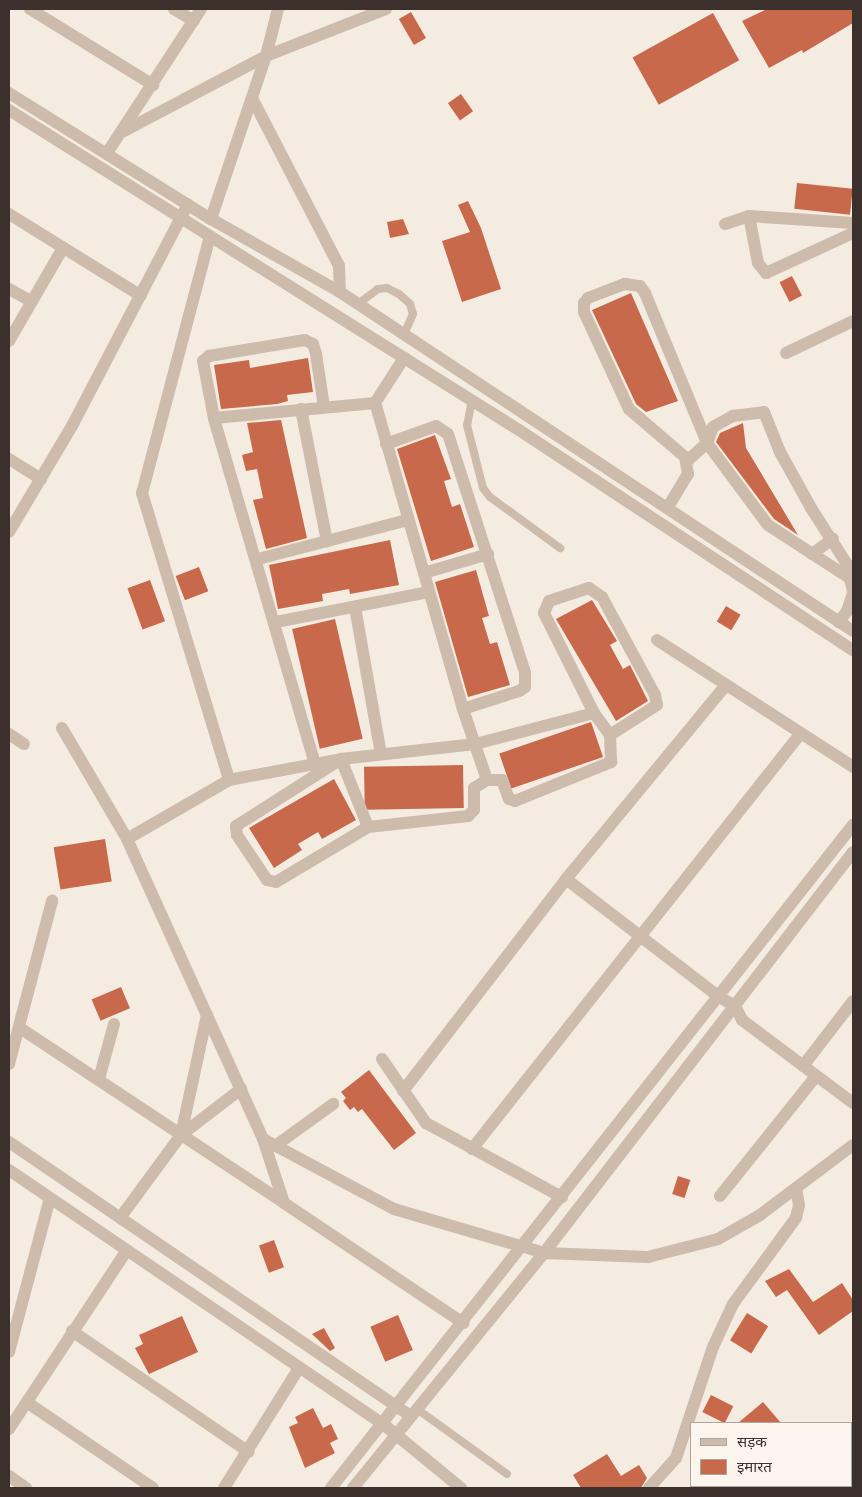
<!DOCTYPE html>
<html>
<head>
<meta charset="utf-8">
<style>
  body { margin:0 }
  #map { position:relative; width:862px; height:1497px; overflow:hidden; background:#f4ebe1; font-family:"Archivo Narrow","Noto Sans Devanagari",sans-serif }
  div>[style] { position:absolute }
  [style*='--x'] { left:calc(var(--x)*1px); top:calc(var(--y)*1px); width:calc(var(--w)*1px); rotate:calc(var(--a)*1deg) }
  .building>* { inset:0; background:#c8694b; transform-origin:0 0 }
  .service>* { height:8px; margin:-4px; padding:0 4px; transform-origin:4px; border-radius:4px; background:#cdbbac }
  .minor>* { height:12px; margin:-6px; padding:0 6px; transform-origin:6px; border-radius:6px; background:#cdbbac }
  .tertiary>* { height:12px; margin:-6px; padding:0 6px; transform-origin:6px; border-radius:6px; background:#cdbbac }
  span { translate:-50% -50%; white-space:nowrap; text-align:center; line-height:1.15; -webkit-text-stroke:4.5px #fbf5ee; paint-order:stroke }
  .frame { position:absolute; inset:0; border:10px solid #3b302b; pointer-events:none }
  .legend { position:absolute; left:690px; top:1422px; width:162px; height:65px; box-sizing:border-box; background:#fbf5ee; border:1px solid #aea6a0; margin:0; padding:6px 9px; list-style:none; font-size:15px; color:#3b302b }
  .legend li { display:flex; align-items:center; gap:10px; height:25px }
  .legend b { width:25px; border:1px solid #aea6a0 }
</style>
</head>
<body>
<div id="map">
  <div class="building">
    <i style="clip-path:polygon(767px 9px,853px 9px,853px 23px,803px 53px,802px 50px,769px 68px,742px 21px)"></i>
    <i style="left:411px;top:12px;width:30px;height:14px;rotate:60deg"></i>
    <i style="left:713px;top:13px;width:54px;height:92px;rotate:61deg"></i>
    <i style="left:461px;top:94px;width:21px;height:16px;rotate:55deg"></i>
    <i style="left:797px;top:183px;width:56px;height:26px;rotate:6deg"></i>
    <i style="clip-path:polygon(468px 201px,481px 228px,501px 289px,462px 302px,442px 241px,470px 232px,458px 205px)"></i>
    <i style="clip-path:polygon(403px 219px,409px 234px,390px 238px,387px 222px)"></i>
    <i style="left:792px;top:276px;width:22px;height:14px;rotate:63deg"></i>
    <i style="clip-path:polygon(631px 293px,678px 401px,646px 412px,636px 404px,592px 310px)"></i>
    <i style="clip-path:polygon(308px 358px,313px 392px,287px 395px,288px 401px,277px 404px,221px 409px,214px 365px,249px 360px,250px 368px)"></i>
    <i style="clip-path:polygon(281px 420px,307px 538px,266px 549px,253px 500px,263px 498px,257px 469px,246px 471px,242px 455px,253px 452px,247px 423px)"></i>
    <i style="clip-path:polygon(743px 423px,746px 448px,798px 535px,774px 519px,716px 442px,720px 433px)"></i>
    <i style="clip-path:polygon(435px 435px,451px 479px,444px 481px,452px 507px,460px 504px,474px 547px,431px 561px,397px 449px)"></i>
    <i style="clip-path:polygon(390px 540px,399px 585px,350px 594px,349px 589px,322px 594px,323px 601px,278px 609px,269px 565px)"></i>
    <i style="left:199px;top:567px;width:26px;height:25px;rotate:69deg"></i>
    <i style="clip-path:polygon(476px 570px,489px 616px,482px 618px,490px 644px,497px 642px,510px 685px,468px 697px,435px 582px)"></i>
    <i style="left:150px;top:580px;width:44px;height:24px;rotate:70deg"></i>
    <i style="clip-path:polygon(592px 600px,617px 641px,610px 645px,623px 669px,630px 665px,648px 701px,616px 721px,556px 619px)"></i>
    <i style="left:726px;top:606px;width:17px;height:18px;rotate:31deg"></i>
    <i style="left:335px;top:619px;width:123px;height:44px;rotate:77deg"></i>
    <i style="left:591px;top:722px;width:37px;height:97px;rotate:71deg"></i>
    <i style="left:463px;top:765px;width:43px;height:99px;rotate:89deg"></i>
    <i style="clip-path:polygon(334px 779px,356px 820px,322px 839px,318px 832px,298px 844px,302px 850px,274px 868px,249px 828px)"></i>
    <i style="left:105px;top:839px;width:43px;height:52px;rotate:81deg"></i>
    <i style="left:121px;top:987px;width:23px;height:32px;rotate:67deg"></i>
    <i style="clip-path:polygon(369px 1070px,416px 1133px,394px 1150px,362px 1109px,358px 1112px,354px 1107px,350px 1110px,343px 1101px,346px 1098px,341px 1092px)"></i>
    <i style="left:678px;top:1176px;width:13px;height:19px;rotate:18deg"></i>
    <i style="left:274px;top:1240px;width:29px;height:16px;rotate:70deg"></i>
    <i style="clip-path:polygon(789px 1269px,813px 1302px,842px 1283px,853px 1300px,853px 1311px,819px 1335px,787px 1290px,776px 1297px,765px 1281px)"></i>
    <i style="left:747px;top:1313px;width:25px;height:32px;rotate:32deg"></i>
    <i style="left:398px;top:1315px;width:38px;height:30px;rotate:67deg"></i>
    <i style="clip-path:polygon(182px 1316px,198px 1352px,149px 1374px,135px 1348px,143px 1344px,139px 1335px)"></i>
    <i style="clip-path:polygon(324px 1328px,335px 1348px,330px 1351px,312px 1334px)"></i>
    <i style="left:711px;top:1395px;width:25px;height:19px;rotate:27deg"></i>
    <i style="clip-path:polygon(763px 1402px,781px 1423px,738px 1423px)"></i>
    <i style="clip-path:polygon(313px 1408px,323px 1428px,331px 1424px,338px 1439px,330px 1443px,335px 1453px,305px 1468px,289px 1427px,298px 1423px,295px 1417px)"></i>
    <i style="clip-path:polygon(607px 1454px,621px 1476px,639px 1465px,647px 1478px,641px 1488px,581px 1488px,573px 1475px)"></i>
  </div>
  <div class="service">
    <i style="--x:358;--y:304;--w:25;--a:-37"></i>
    <i style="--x:378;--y:289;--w:9;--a:-6"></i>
    <i style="--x:387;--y:288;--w:13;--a:27"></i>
    <i style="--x:399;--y:294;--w:15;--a:42"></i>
    <i style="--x:410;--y:304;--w:10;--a:73"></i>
    <i style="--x:413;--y:314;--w:22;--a:114"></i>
    <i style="--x:472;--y:400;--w:25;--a:101"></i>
    <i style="--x:467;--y:425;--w:65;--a:75.7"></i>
    <i style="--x:483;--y:488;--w:11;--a:52"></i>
    <i style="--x:490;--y:497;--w:87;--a:36.1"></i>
    <i style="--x:417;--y:1409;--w:111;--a:35.8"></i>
  </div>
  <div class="minor">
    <i style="--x:30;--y:9;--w:145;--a:31.7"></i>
    <i style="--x:174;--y:9;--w:23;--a:31"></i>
    <i style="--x:252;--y:98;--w:189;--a:62.6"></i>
    <i style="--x:339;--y:266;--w:26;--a:88"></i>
    <i style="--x:124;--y:131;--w:161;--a:-27.8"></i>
    <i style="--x:266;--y:56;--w:129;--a:-21.4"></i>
    <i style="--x:107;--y:153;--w:172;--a:-56.9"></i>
    <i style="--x:9;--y:214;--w:155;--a:31.8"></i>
    <i style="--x:749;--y:216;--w:48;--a:79.2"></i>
    <i style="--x:758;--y:263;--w:13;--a:51"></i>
    <i style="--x:766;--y:273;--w:96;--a:-24.7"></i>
    <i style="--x:211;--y:219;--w:172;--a:-71.4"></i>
    <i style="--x:266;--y:56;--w:49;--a:-75.7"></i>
    <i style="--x:725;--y:224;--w:25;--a:-18"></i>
    <i style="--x:749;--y:216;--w:104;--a:3.9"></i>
    <i style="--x:210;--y:236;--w:266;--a:104.8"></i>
    <i style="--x:142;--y:493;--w:300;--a:73.1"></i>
    <i style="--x:9;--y:289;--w:26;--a:29"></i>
    <i style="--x:9;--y:341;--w:108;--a:-59.9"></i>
    <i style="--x:786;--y:353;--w:74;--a:-25.5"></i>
    <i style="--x:301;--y:409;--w:135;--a:78.9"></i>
    <i style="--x:214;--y:418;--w:162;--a:-5.3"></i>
    <i style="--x:375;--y:403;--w:54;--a:-57.2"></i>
    <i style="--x:386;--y:444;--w:53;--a:-19.8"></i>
    <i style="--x:436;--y:426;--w:14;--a:34"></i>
    <i style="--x:448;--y:434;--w:251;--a:72.1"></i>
    <i style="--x:525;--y:673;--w:14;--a:90"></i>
    <i style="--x:525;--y:687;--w:7;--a:146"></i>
    <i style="--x:519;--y:691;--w:59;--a:162.2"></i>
    <i style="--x:9;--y:459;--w:38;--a:32"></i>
    <i style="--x:687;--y:461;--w:27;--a:-42"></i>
    <i style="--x:707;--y:443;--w:17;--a:-69"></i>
    <i style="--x:713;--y:427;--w:23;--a:-29"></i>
    <i style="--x:733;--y:416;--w:31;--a:-7"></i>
    <i style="--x:764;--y:412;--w:43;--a:68.2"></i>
    <i style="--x:780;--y:452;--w:64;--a:61"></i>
    <i style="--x:811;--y:508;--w:67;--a:57.3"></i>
    <i style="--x:847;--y:564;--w:30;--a:78"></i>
    <i style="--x:853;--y:593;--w:19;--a:108"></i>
    <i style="--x:847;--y:611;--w:14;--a:126"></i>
    <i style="--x:668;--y:507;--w:39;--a:-59"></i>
    <i style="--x:688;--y:474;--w:17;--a:-100"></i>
    <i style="--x:685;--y:457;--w:74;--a:-139.4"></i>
    <i style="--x:629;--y:409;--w:107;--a:-114.9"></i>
    <i style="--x:584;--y:312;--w:9;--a:-90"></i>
    <i style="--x:584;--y:303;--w:6;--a:-51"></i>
    <i style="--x:588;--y:298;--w:40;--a:-21"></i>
    <i style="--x:625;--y:284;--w:15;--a:8"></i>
    <i style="--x:640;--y:286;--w:9;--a:54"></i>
    <i style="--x:645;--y:293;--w:162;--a:67.5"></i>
    <i style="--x:707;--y:443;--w:102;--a:53.4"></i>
    <i style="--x:768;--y:525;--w:99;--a:33"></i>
    <i style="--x:9;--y:532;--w:126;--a:-59.3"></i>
    <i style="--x:73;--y:424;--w:248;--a:-62.4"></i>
    <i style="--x:812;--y:554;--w:26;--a:-36"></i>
    <i style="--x:258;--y:559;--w:155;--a:-14.6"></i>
    <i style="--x:424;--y:573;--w:67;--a:-16.5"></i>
    <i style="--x:355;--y:607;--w:149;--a:80"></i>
    <i style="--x:276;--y:622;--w:156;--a:-11.1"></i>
    <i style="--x:657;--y:640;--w:234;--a:32.9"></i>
    <i style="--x:62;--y:728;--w:129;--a:59.6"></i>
    <i style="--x:127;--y:839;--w:329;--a:65.6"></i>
    <i style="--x:263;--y:1139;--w:67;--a:71.8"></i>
    <i style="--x:284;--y:1203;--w:216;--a:33.8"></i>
    <i style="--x:9;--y:734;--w:18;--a:34"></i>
    <i style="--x:341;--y:759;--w:73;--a:68.3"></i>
    <i style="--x:368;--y:827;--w:107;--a:149.1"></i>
    <i style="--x:276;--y:882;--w:9;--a:-167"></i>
    <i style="--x:267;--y:880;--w:54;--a:-123.7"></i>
    <i style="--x:237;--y:835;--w:9;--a:-96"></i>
    <i style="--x:236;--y:826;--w:125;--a:-32.5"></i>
    <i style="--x:315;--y:764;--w:360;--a:-106.3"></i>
    <i style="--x:214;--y:418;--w:58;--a:-100.9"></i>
    <i style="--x:203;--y:361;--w:8;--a:-40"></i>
    <i style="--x:209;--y:356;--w:97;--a:-9.5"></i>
    <i style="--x:305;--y:340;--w:9;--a:27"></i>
    <i style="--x:313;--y:344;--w:10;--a:73"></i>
    <i style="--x:316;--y:354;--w:54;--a:81.4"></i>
    <i style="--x:487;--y:780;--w:15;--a:0"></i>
    <i style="--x:502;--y:780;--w:20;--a:70"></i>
    <i style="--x:509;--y:799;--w:6;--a:18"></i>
    <i style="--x:515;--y:801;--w:104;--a:-22.1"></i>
    <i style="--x:611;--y:762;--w:27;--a:-92"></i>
    <i style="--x:610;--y:735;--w:27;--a:-126"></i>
    <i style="--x:594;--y:713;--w:112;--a:-116.6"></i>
    <i style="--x:544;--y:613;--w:13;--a:-67"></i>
    <i style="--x:549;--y:601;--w:42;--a:-18"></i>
    <i style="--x:589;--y:588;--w:16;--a:35"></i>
    <i style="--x:602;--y:597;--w:111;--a:61.6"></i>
    <i style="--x:655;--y:695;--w:10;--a:79"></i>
    <i style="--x:657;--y:705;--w:56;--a:147.4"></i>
    <i style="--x:368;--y:827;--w:101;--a:-6.3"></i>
    <i style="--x:468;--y:816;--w:8;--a:-45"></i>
    <i style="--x:474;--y:810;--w:22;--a:-90"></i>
    <i style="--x:474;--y:788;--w:15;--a:-32"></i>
    <i style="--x:487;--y:780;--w:75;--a:-108.7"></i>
    <i style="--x:463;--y:709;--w:318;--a:-106"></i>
    <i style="--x:127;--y:839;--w:118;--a:-30"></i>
    <i style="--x:229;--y:780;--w:114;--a:-10.6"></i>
    <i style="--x:341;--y:759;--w:135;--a:-6.4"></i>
    <i style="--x:475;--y:744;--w:123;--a:-14.6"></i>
    <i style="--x:566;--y:879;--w:193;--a:37.6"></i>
    <i style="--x:719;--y:997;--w:18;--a:29"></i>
    <i style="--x:735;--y:1006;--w:16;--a:63"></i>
    <i style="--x:742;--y:1020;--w:139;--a:36.8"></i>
    <i style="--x:20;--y:1028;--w:317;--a:33.5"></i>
    <i style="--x:382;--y:1059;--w:78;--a:55.5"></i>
    <i style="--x:426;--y:1123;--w:155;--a:28.6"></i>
    <i style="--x:9;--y:1064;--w:169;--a:-75.2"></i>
    <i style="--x:803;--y:1066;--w:82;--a:-52.4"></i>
    <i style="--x:99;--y:1079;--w:57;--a:-74.7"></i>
    <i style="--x:403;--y:1091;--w:267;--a:-52.4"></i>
    <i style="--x:566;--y:879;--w:251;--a:-50.5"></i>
    <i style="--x:181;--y:1135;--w:76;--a:-37.5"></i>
    <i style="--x:263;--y:1139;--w:149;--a:28.1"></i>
    <i style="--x:394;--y:1209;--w:156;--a:16.3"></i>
    <i style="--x:544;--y:1253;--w:104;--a:2.2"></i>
    <i style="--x:648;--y:1257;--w:72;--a:-14.4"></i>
    <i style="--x:718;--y:1239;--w:48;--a:-29.7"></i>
    <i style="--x:760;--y:1215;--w:116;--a:-37"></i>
    <i style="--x:9;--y:1142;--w:486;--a:34.3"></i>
    <i style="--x:275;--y:1146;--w:72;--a:-35.9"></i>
    <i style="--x:472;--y:1149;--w:530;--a:-51.66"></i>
    <i style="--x:9;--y:1170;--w:452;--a:34.2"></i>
    <i style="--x:383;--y:1424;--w:101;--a:39.4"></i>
    <i style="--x:720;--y:1196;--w:154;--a:-51.3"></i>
    <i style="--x:120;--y:1218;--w:103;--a:-53.7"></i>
    <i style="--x:181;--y:1135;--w:123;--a:-77.8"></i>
    <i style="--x:72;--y:1331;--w:214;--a:34.4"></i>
    <i style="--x:9;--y:1352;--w:159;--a:-75.1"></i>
    <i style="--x:28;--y:1403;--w:151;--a:34.2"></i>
    <i style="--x:9;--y:1429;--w:214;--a:-56.6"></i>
    <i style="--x:9;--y:1476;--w:21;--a:35"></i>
    <i style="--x:224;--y:1488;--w:142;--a:-58"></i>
    <i style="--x:649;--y:1488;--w:40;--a:-48"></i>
    <i style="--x:676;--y:1458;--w:117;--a:-71.6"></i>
    <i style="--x:713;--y:1347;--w:47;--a:-65.1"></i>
    <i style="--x:733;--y:1304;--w:107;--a:-53.8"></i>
    <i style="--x:796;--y:1218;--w:13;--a:-77"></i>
    <i style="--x:799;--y:1205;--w:17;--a:-100"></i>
  </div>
  <div class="tertiary">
    <i style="--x:9;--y:93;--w:238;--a:32"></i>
    <i style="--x:211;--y:219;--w:148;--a:29.5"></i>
    <i style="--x:340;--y:292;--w:615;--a:33.46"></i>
    <i style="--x:9;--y:110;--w:602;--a:32.11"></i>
    <i style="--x:519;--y:430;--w:400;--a:33.4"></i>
    <i style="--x:331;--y:1488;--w:844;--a:-51.79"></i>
    <i style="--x:353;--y:1488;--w:303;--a:-50.9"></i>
    <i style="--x:544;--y:1253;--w:506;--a:-52.38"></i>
  </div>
  <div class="frame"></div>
  <ul class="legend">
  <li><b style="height:6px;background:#cdbbac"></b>सड़क</li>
  <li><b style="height:14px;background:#c8694b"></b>इमारत</li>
  </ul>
</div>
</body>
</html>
